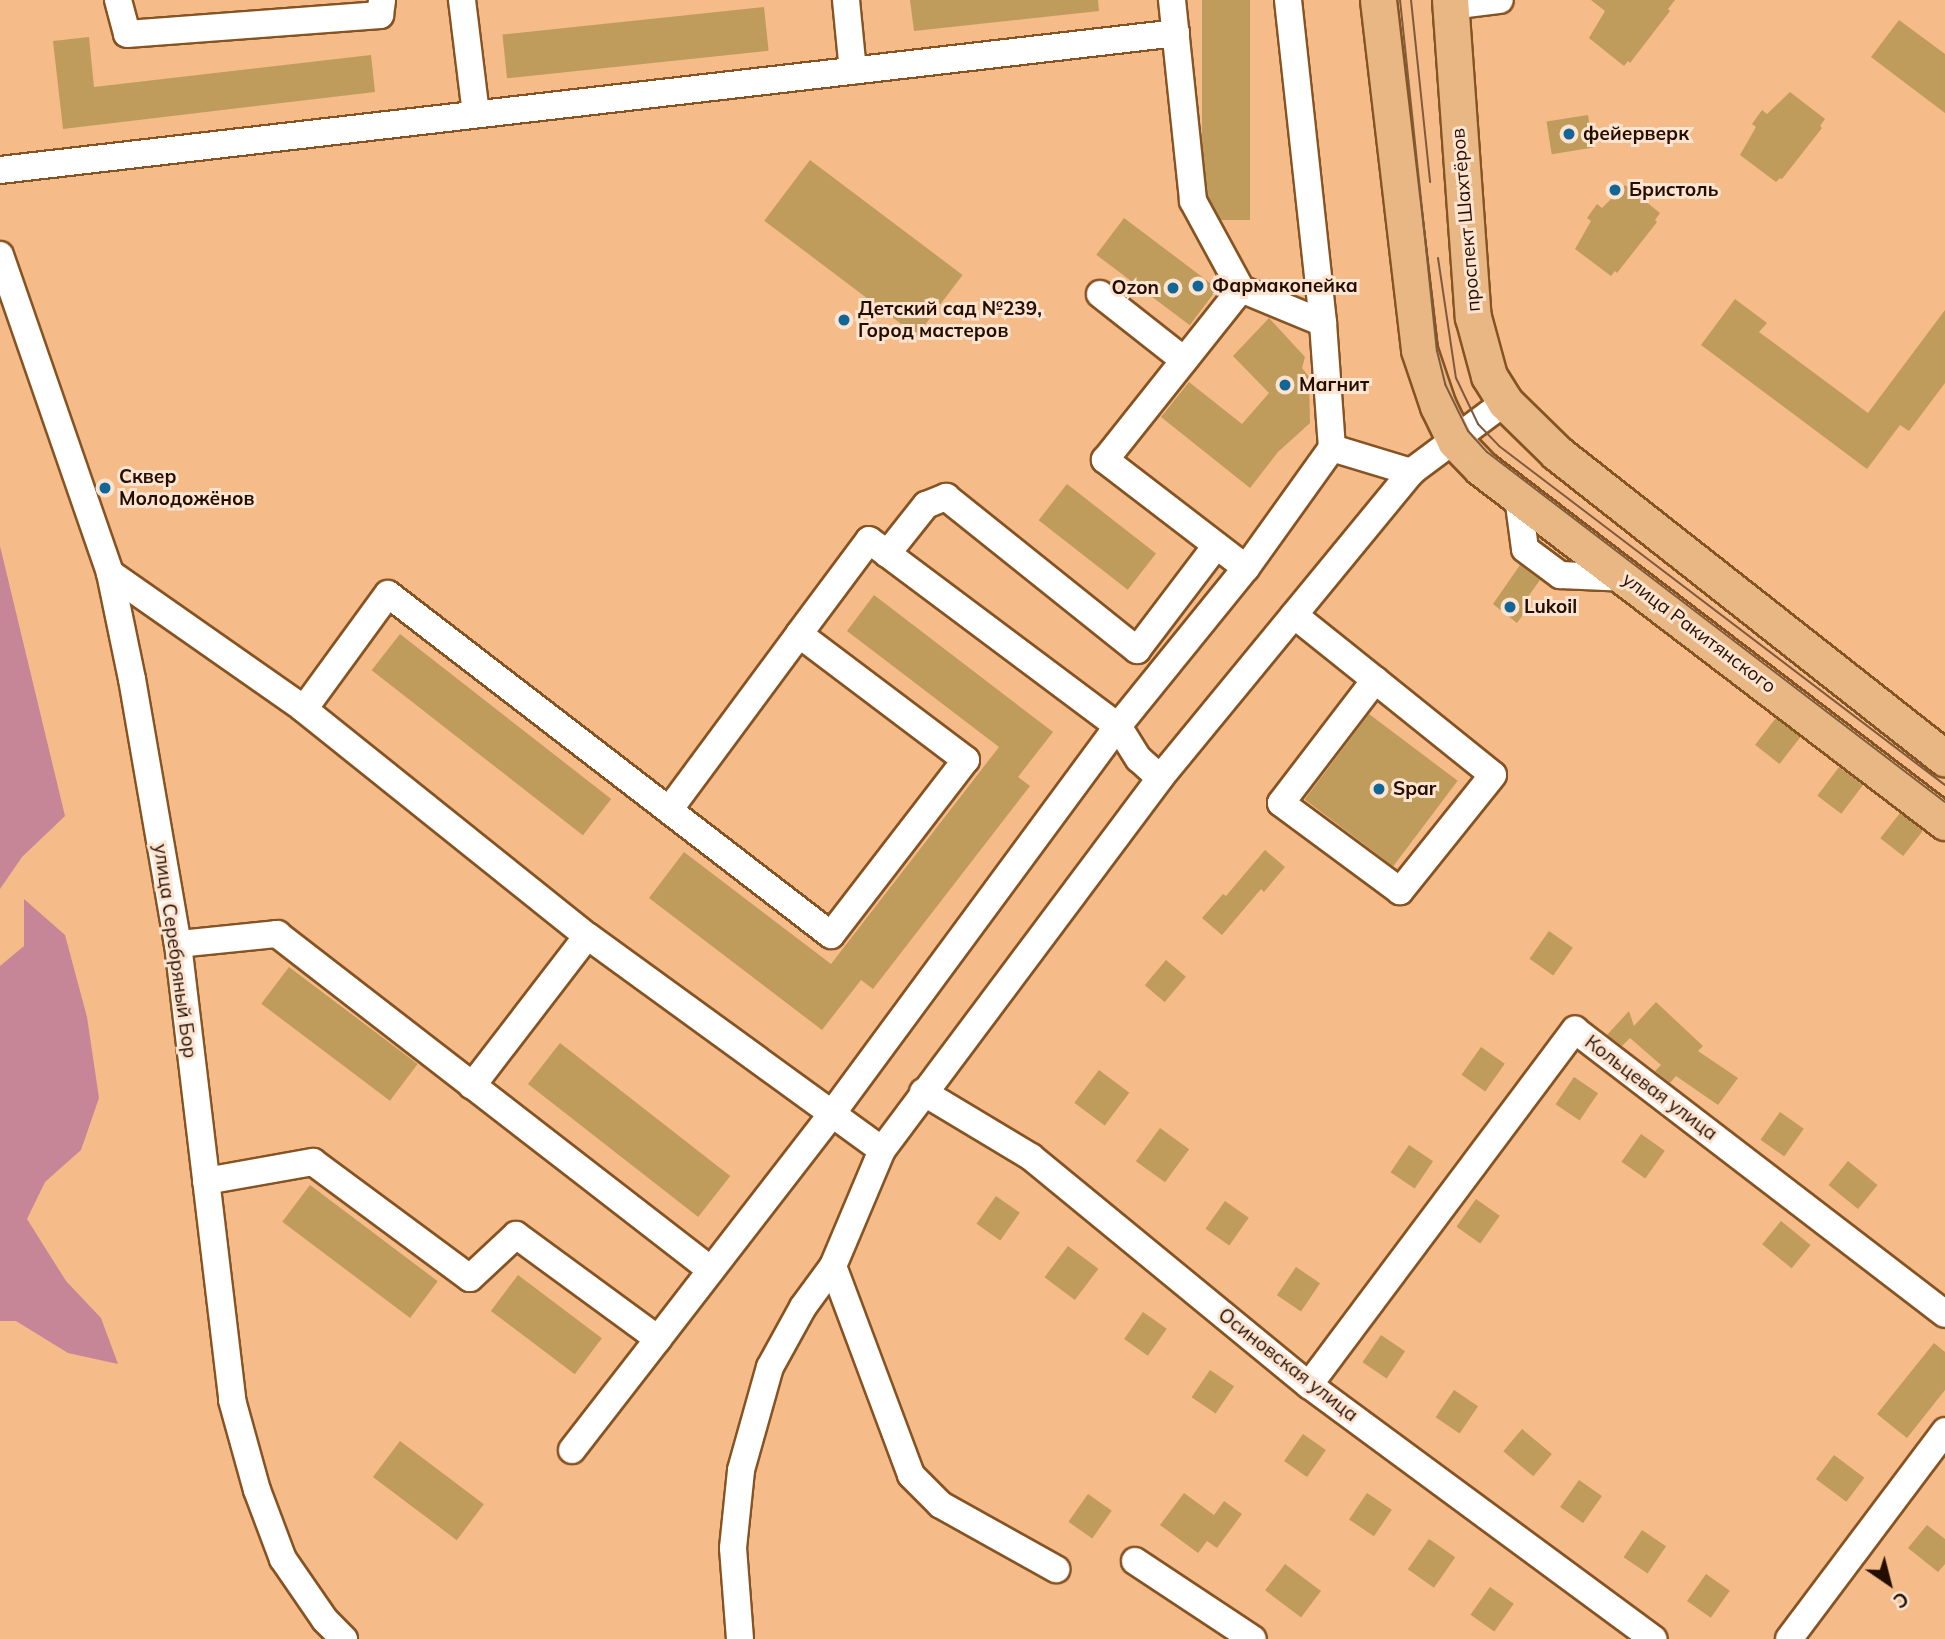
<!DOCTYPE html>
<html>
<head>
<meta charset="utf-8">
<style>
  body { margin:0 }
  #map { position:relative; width:1945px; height:1639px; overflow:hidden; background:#f5bb89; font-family:Mulish,sans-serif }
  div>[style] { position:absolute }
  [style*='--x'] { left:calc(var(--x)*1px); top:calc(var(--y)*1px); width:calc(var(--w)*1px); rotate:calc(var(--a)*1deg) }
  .green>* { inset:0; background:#c78698 }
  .building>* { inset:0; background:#bf9c5b; transform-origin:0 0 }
  .roads { filter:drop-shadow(2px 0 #865322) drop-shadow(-2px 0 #865322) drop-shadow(0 2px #865322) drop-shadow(0 -2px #865322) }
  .minor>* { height:26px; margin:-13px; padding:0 13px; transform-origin:13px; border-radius:13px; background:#fff }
  .major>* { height:35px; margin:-17.5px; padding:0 17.5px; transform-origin:17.5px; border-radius:17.5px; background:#e9b783 }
  .tram>* { height:2px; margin:-1px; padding:0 1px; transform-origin:1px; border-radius:1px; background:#7f5a3c }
  .dots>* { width:19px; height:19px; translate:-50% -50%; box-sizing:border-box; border:4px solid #fce4d0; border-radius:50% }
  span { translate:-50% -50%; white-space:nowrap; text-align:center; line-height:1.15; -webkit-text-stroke:6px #fce4d0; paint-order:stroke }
  .poi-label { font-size:19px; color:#230e00; font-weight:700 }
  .left { translate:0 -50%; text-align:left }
  .right { translate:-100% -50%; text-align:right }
  .street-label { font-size:19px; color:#230e00 }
  .north { position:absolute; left:1854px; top:1548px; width:70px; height:70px; -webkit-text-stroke:5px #fce4d0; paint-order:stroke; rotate:145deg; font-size:19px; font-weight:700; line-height:28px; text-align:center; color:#230e00 }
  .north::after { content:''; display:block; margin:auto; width:24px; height:32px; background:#230e00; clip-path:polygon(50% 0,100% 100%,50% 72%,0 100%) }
</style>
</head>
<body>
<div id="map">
  <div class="green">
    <i style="clip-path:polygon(0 546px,65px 816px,22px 857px,0 889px)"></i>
    <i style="clip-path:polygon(24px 899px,65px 935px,87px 1017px,99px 1098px,81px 1150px,45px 1182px,27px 1219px,66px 1281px,101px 1318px,118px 1364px,68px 1353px,16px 1321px,0 1321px,0 966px,24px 946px)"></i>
  </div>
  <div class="building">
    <i style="clip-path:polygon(910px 0,1098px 0,1099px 11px,914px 31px)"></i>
    <i style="left:1202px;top:0;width:48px;height:220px"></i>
    <i style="clip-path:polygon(1591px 0,1675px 0,1668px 9px,1670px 11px,1630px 63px,1628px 61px,1624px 66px,1589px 38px,1605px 11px)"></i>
    <i style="left:764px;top:7px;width:44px;height:263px;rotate:84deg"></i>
    <i style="clip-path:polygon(1899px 20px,1945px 54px,1945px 113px,1871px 57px)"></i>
    <i style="clip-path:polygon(89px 37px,94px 87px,371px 55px,375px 92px,63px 129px,53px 41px)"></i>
    <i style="clip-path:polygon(1790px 92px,1825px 119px,1820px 126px,1822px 128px,1782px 179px,1780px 178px,1776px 182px,1740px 155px,1756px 127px,1752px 124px,1762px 110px,1767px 114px)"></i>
    <i style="left:1588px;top:115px;width:33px;height:42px;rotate:81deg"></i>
    <i style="left:810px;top:160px;width:191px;height:76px;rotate:37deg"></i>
    <i style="clip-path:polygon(1625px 185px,1660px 213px,1655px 220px,1657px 222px,1617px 273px,1615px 271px,1611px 276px,1575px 249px,1591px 221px,1587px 218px,1597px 204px,1602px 208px)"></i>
    <i style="left:1124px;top:218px;width:117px;height:46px;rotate:37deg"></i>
    <i style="clip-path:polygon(1735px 299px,1767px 323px,1759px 332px,1868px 413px,1945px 310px,1945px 383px,1909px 431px,1900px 425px,1867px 469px,1701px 345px)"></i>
    <i style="clip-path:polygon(1269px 318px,1305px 357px,1302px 368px,1309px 377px,1310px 423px,1278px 452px,1250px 488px,1161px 417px,1189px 382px,1242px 424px,1269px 393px,1233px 356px)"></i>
    <i style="left:1067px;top:484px;width:113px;height:46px;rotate:38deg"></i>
    <i style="clip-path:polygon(1520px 565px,1540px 580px,1522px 605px,1527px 609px,1517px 623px,1493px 604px)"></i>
    <i style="clip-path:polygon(874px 595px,1053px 732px,1018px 777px,1030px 786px,873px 989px,861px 980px,822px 1030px,649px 898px,684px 852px,831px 964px,999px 747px,847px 631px)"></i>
    <i style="left:400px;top:634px;width:268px;height:46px;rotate:38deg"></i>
    <i style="left:1369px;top:714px;width:111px;height:107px;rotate:37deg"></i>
    <i style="left:1776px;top:718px;width:31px;height:34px;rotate:38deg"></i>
    <i style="left:1839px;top:767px;width:30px;height:36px;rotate:37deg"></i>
    <i style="left:1900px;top:813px;width:29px;height:32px;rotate:38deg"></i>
    <i style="clip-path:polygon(1265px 850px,1285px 867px,1264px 892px,1261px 889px,1222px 935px,1202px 918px,1223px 894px,1226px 896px)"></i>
    <i style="left:1549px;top:931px;width:29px;height:34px;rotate:35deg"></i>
    <i style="left:1166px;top:960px;width:26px;height:33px;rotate:40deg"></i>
    <i style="left:289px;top:967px;width:161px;height:46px;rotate:37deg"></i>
    <i style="clip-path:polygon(1656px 1002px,1703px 1046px,1698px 1051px,1738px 1078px,1718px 1105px,1676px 1076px,1670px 1083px,1655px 1071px,1661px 1065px,1630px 1038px,1622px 1046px,1607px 1035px,1629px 1011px,1634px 1026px)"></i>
    <i style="left:560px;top:1043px;width:216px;height:52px;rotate:38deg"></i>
    <i style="left:1481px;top:1047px;width:29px;height:34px;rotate:35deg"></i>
    <i style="left:1099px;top:1070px;width:38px;height:41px;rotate:37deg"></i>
    <i style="left:1574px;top:1077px;width:29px;height:33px;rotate:34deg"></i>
    <i style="left:1780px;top:1112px;width:29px;height:34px;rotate:35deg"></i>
    <i style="left:1160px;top:1128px;width:36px;height:41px;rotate:36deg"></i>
    <i style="left:1641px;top:1134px;width:29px;height:34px;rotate:35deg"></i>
    <i style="left:1409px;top:1145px;width:29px;height:33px;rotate:34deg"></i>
    <i style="left:1848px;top:1161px;width:38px;height:31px;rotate:39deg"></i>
    <i style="left:310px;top:1185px;width:160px;height:46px;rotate:37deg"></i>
    <i style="left:996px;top:1196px;width:29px;height:34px;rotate:35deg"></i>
    <i style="left:1476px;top:1199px;width:29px;height:34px;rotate:35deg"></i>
    <i style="left:1225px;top:1201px;width:29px;height:34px;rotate:35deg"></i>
    <i style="left:1781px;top:1221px;width:38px;height:30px;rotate:39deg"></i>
    <i style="left:1068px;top:1246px;width:38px;height:39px;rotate:37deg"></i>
    <i style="left:1296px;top:1267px;width:29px;height:34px;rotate:34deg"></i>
    <i style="left:518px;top:1275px;width:105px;height:45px;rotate:37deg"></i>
    <i style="left:1143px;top:1312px;width:29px;height:33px;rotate:35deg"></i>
    <i style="left:1381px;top:1335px;width:29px;height:33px;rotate:34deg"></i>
    <i style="clip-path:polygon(1934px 1343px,1945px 1352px,1945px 1390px,1907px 1438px,1877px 1414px)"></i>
    <i style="left:1210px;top:1370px;width:29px;height:33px;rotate:34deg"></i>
    <i style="left:1454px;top:1390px;width:29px;height:33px;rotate:34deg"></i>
    <i style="left:1522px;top:1429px;width:39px;height:29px;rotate:40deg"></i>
    <i style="left:1303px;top:1434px;width:28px;height:33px;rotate:35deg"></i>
    <i style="left:400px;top:1441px;width:105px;height:45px;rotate:37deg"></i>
    <i style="left:1834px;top:1455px;width:38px;height:30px;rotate:37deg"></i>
    <i style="left:1579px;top:1480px;width:28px;height:33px;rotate:35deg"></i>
    <i style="clip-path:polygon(1184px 1493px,1214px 1515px,1224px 1501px,1242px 1514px,1217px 1548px,1207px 1541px,1198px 1553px,1160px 1525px)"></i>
    <i style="left:1367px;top:1493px;width:30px;height:32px;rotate:34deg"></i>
    <i style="left:1088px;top:1494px;width:29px;height:34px;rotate:35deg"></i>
    <i style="clip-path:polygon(1927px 1525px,1945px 1539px,1945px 1564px,1938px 1572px,1908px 1548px)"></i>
    <i style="left:1642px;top:1530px;width:29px;height:33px;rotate:34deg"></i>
    <i style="left:1429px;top:1539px;width:32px;height:37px;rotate:35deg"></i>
    <i style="left:1285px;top:1564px;width:45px;height:33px;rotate:37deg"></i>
    <i style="left:1706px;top:1574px;width:29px;height:33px;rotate:35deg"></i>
    <i style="left:1490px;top:1587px;width:29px;height:34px;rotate:35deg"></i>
  </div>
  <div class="roads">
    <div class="minor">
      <i style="--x:118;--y:0;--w:35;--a:75"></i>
      <i style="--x:127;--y:34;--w:254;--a:-4.3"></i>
      <i style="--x:380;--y:15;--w:15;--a:-82"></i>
      <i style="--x:462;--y:0;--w:115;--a:83"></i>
      <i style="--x:846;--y:0;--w:71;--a:84.4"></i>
      <i style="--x:1172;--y:0;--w:202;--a:84"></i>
      <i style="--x:1193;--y:201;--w:100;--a:61.4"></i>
      <i style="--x:1288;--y:0;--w:325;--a:83.8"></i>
      <i style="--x:1323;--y:323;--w:125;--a:85.9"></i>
      <i style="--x:1332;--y:448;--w:83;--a:16.9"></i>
      <i style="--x:1451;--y:6;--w:49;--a:-7"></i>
      <i style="--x:0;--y:170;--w:1184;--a:-6.64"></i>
      <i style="--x:0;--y:255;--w:336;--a:70.9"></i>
      <i style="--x:110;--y:573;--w:108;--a:78.3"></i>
      <i style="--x:132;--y:679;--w:269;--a:80.2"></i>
      <i style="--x:178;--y:944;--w:459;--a:83.2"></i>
      <i style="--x:232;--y:1400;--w:93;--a:74.5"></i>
      <i style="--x:257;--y:1490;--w:74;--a:69.4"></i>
      <i style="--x:283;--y:1559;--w:74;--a:55.5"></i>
      <i style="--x:325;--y:1620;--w:27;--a:45"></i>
      <i style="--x:1100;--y:294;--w:107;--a:38.2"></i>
      <i style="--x:1518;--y:497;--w:52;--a:82.3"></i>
      <i style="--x:1525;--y:549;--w:44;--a:36.6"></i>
      <i style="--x:1560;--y:575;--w:68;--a:2.5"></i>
      <i style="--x:887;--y:554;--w:63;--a:-51.5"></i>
      <i style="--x:926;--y:505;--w:22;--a:-22"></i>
      <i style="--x:946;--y:497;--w:245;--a:38.7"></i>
      <i style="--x:1137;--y:650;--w:131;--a:-52.8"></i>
      <i style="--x:1246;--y:568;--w:178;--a:-142.5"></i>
      <i style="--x:1105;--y:460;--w:218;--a:-51.5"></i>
      <i style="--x:1241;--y:289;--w:89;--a:22.5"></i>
      <i style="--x:110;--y:573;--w:237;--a:35"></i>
      <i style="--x:1294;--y:615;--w:104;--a:38.7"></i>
      <i style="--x:1375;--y:680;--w:151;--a:38.8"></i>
      <i style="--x:1493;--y:775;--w:149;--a:128.7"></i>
      <i style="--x:1400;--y:891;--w:148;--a:-143.5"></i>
      <i style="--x:1281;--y:803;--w:155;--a:-52.6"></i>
      <i style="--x:669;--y:810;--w:219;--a:-53.5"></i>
      <i style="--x:178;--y:944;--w:100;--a:-5.8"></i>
      <i style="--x:277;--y:934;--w:549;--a:37.75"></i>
      <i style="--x:472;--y:1086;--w:189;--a:-52.5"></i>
      <i style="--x:923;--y:1092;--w:126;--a:31"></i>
      <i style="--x:1031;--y:1157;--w:360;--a:39.4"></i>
      <i style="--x:1309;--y:1385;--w:428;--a:36.4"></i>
      <i style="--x:882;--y:1150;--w:364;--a:-144"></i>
      <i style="--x:587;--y:936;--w:363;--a:-141.3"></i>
      <i style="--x:304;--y:709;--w:142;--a:-53.9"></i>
      <i style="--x:388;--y:594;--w:559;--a:37.59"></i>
      <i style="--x:831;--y:935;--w:221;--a:-52.4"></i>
      <i style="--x:966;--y:760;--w:209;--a:-143"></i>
      <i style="--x:799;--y:634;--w:117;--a:-53.3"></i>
      <i style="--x:869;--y:540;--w:311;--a:36.8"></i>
      <i style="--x:1118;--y:726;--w:203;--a:-51"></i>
      <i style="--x:1246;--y:568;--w:148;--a:-54.4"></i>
      <i style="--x:206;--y:1181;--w:109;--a:-10.1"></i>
      <i style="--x:313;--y:1162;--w:195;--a:36.5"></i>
      <i style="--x:470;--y:1278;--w:63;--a:-43.1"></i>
      <i style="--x:516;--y:1235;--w:176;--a:36.2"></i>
      <i style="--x:658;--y:1339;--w:283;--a:-52.3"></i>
      <i style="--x:831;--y:1115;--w:483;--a:-53.6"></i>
      <i style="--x:1118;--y:726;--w:39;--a:58"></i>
      <i style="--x:1139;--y:759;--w:28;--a:42"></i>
      <i style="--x:833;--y:1266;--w:223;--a:69.5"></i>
      <i style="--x:911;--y:1475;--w:42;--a:45"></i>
      <i style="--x:941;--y:1505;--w:132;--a:29.1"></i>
      <i style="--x:1309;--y:1385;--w:444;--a:-53.2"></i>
      <i style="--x:1575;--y:1030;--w:466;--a:37.5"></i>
      <i style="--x:572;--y:1450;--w:140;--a:-52.2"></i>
      <i style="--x:1135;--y:1561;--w:141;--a:33.5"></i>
      <i style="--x:740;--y:1639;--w:91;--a:-94.4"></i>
      <i style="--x:733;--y:1548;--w:78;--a:-84.1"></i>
      <i style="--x:741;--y:1470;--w:107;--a:-74.3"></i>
      <i style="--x:770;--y:1367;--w:68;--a:-61.2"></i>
      <i style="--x:803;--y:1307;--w:51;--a:-53.8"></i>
      <i style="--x:833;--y:1266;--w:126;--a:-67.1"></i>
      <i style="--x:882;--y:1150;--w:464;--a:-53.2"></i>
      <i style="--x:1160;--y:778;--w:396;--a:-50.6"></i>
      <i style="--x:1411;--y:472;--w:117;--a:-36.7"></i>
      <i style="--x:1789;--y:1639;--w:260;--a:-53.1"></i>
    </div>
    <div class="major">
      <i style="--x:1378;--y:0;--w:352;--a:83.3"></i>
      <i style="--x:1419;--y:350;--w:59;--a:71.3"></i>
      <i style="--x:1438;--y:406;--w:39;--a:64"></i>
      <i style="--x:1455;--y:441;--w:37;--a:46"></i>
      <i style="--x:1481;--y:468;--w:584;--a:37.34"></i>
      <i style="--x:1450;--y:0;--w:318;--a:85.9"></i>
      <i style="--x:1473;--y:317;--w:61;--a:74.8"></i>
      <i style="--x:1489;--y:376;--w:31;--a:58"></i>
      <i style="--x:1505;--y:402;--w:73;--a:44.4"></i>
      <i style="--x:1557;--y:453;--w:494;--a:38.2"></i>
    </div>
  </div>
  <div class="tram">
    <i style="--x:1400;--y:0;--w:353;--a:84"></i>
    <i style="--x:1437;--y:351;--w:34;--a:76"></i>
    <i style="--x:1445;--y:384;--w:52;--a:63.9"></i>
    <i style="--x:1468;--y:431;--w:28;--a:48"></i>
    <i style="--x:1487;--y:452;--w:576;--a:37.39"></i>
    <i style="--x:1411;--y:0;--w:183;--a:84"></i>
    <i style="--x:1438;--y:258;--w:121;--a:81.5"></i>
    <i style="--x:1456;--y:378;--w:51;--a:64.4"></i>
    <i style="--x:1478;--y:424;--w:30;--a:46"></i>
    <i style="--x:1499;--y:446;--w:560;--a:37.24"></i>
  </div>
  <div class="dots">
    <i style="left:1569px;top:134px;background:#126697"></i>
    <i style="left:1615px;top:190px;background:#126697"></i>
    <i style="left:1198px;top:286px;background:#126697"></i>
    <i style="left:1173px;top:288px;background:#126697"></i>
    <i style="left:844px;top:320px;background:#126697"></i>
    <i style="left:1285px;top:385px;background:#126697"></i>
    <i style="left:105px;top:488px;background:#126697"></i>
    <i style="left:1510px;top:607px;background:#126697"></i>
    <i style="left:1379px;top:789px;background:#126697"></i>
  </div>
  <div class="poi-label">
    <span class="left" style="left:1583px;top:134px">фейерверк</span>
    <span class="left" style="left:1629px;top:190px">Бристоль</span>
    <span class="left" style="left:1212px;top:286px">Фармакопейка</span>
    <span class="right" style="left:1159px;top:288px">Ozon</span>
    <span class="left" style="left:858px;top:320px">Детский сад №239,<br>Город мастеров</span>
    <span class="left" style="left:1299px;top:385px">Магнит</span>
    <span class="left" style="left:119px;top:488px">Сквер<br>Молодожёнов</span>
    <span class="left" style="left:1524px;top:607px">Lukoil</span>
    <span class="left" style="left:1393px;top:789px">Spar</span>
  </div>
  <div class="street-label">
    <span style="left:1466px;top:220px;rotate:-95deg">проспект Шахтёров</span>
    <span style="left:1699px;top:633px;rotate:37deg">улица Ракитянского</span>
    <span style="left:175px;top:951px;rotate:82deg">улица Серебряный Бор</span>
    <span style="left:1651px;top:1088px;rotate:37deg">Кольцевая улица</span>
    <span style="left:1288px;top:1365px;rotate:38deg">Осиновская улица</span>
  </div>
  <div class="north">С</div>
</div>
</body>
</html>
